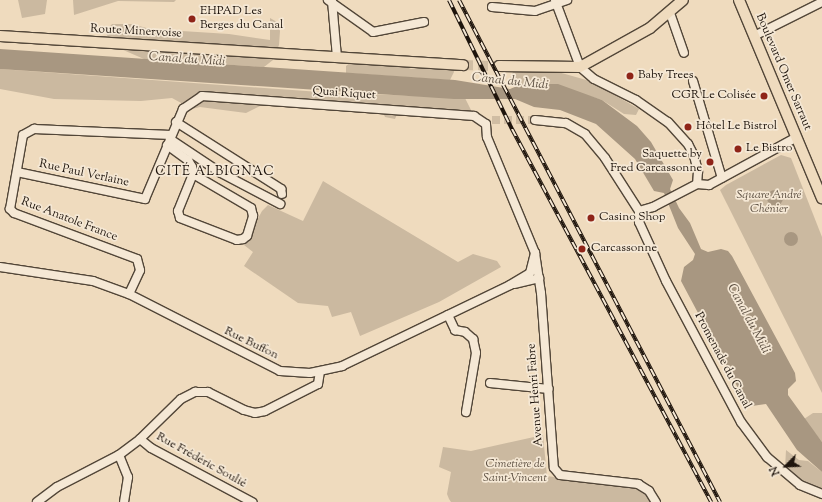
<!DOCTYPE html>
<html>
<head>
<meta charset="utf-8">
<style>
  body { margin:0 }
  #map { position:relative; width:822px; height:502px; overflow:hidden; background:#efdbbe; font-family:"Sorts Mill Goudy",serif }
  div>[style] { position:absolute }
  [style*='--x'] { left:calc(var(--x)*1px); top:calc(var(--y)*1px); width:calc(var(--w)*1px); rotate:calc(var(--a)*1deg) }
  .green>* { inset:0; background:#cbb9a0 }
  .water>* { inset:0; background:#a89781 }
  .round { border-radius:50% }
  .minor-tunnel>* { height:8px; margin-top:-4px; transform-origin:0; background:repeating-linear-gradient(90deg,#d0bda3 0 8px,transparent 0 12px) }
  .major-tunnel>* { height:10px; margin-top:-5px; transform-origin:0; background:repeating-linear-gradient(90deg,#d0bda3 0 10px,transparent 0 15px) }
  .roads { filter:drop-shadow(1px 0 #524638) drop-shadow(-1px 0 #524638) drop-shadow(0 1px #524638) drop-shadow(0 -1px #524638) }
  .minor>* { height:8px; margin:-4px; padding:0 4px; transform-origin:4px; border-radius:4px; background:#f5e8d5 }
  .major>* { height:10px; margin:-5px; padding:0 5px; transform-origin:5px; border-radius:5px; background:#efdbbe }
  .rail>* { height:4px; margin-top:-2px; transform-origin:0; background:repeating-linear-gradient(90deg,#f5e8d5 0 8px,#1e140c 0 16px); box-sizing:border-box; border-block:1px solid #1e140c }
  .dots>* { width:11px; height:11px; translate:-50% -50%; box-sizing:border-box; border:2px solid #f5e8d5; border-radius:50% }
  span { translate:-50% -50%; white-space:nowrap; text-align:center; line-height:1.15; -webkit-text-stroke:3.5px #f5e8d5; paint-order:stroke }
  .poi-label { font-size:12px; color:#1e140c }
  .left { translate:0 -50%; text-align:left }
  .right { translate:-100% -50%; text-align:right }
  .street-label { font-size:12px; color:#1e140c }
  .park-label { font-size:12px; color:#5b4e40; font-style:italic }
  .water-label { font-size:13px; color:#5c4f41; font-style:italic }
  .neighbourhood-label { font-size:13px; color:#1e140c; letter-spacing:1px }
  .north { position:absolute; left:766px; top:446px; width:40px; height:40px; -webkit-text-stroke:3px #f5e8d5; paint-order:stroke; rotate:246deg; font-size:11px; font-weight:700; line-height:16px; text-align:center; color:#1e140c }
  .north::after { content:''; display:block; margin:auto; width:14px; height:18px; background:#1e140c; clip-path:polygon(50% 0,100% 100%,50% 72%,0 100%) }
</style>
</head>
<body>
<div id="map">
  <div class="green">
    <i style="clip-path:polygon(18px 0,47px 0,45px 14px,22px 18px)"></i>
    <i style="clip-path:polygon(73px 0,176px 0,174px 2px,118px 1px,74px 15px)"></i>
    <i style="clip-path:polygon(270px 18px,277px 22px,280px 31px,279px 45px,273px 60px,264px 67px,144px 59px,114px 46px,105px 32px,112px 24px,132px 24px,150px 29px,229px 34px,270px 40px)"></i>
    <i style="clip-path:polygon(351px 62px,400px 64px,411px 69px,430px 65px,453px 66px,454px 72px,450px 80px,346px 73px,346px 66px)"></i>
    <i style="clip-path:polygon(515px 68px,558px 72px,590px 81px,639px 109px,636px 115px,624px 114px,602px 100px,552px 84px,517px 87px,509px 80px)"></i>
    <i style="clip-path:polygon(0 69px,320px 92px,465px 98px,471px 110px,471px 113px,400px 107px,395px 119px,385px 117px,382px 110px,332px 102px,278px 97px,246px 113px,200px 107px,192px 109px,172px 98px,141px 101px,54px 99px,0 89px)"></i>
    <i style="clip-path:polygon(781px 155px,791px 158px,822px 237px,822px 393px,720px 190px,726px 185px)"></i>
    <i style="clip-path:polygon(323px 181px,458px 262px,473px 254px,497px 261px,501px 267px,439px 302px,360px 336px,351px 312px,332px 317px,328px 306px,298px 303px,244px 266px,253px 252px,244px 245px,262px 211px,268px 205px,303px 221px)"></i>
    <i style="clip-path:polygon(813px 413px,822px 413px,822px 442px,804px 419px)"></i>
    <i style="clip-path:polygon(543px 435px,547px 476px,636px 489px,646px 495px,651px 502px,451px 502px,449px 499px,447px 494px,451px 472px,439px 467px,443px 447px,471px 451px)"></i>
    <i style="clip-path:polygon(786px 450px,799px 460px,808px 461px,822px 472px,822px 493px,797px 480px,785px 468px)"></i>
  </div>
  <div class="water">
    <i style="clip-path:polygon(0 49px,455px 80px,510px 89px,522px 84px,558px 84px,602px 100px,637px 126px,651px 142px,673px 180px,670px 189px,679px 208px,690px 223px,701px 249px,708px 252px,721px 249px,728px 251px,732px 256px,795px 373px,796px 381px,788px 389px,788px 395px,822px 442px,822px 472px,797px 450px,766px 404px,752px 406px,746px 403px,681px 281px,684px 267px,693px 260px,695px 254px,678px 228px,664px 193px,654px 191px,635px 159px,596px 124px,560px 110px,534px 107px,515px 99px,454px 99px,0 69px)"></i>
    <i class="round" style="left:767px;top:190px;width:16px;height:16px"></i>
    <i class="round" style="left:784px;top:232px;width:14px;height:14px"></i>
  </div>
  <div class="minor-tunnel">
    <i style="--x:492;--y:120;--w:43;--a:0"></i>
  </div>
  <div class="major-tunnel">
    <i style="--x:463;--y:65;--w:36;--a:2"></i>
  </div>
  <div class="roads">
    <div class="minor">
      <i style="--x:328;--y:0;--w:55;--a:35.4"></i>
      <i style="--x:373;--y:32;--w:52;--a:-11.1"></i>
      <i style="--x:555;--y:0;--w:72;--a:69.5"></i>
      <i style="--x:580;--y:67;--w:18;--a:41"></i>
      <i style="--x:594;--y:79;--w:47;--a:26.6"></i>
      <i style="--x:636;--y:100;--w:39;--a:35"></i>
      <i style="--x:668;--y:122;--w:30;--a:48"></i>
      <i style="--x:688;--y:144;--w:13;--a:63"></i>
      <i style="--x:694;--y:156;--w:16;--a:75"></i>
      <i style="--x:698;--y:171;--w:13;--a:94"></i>
      <i style="--x:332;--y:1;--w:56;--a:84.9"></i>
      <i style="--x:492;--y:7;--w:43;--a:5.3"></i>
      <i style="--x:535;--y:11;--w:34;--a:-19"></i>
      <i style="--x:670;--y:13;--w:42;--a:70.7"></i>
      <i style="--x:754;--y:36;--w:76;--a:-26.6"></i>
      <i style="--x:693;--y:81;--w:101;--a:73.4"></i>
      <i style="--x:535;--y:120;--w:31;--a:6"></i>
      <i style="--x:566;--y:123;--w:22;--a:30"></i>
      <i style="--x:585;--y:134;--w:31;--a:50"></i>
      <i style="--x:605;--y:158;--w:63;--a:57.3"></i>
      <i style="--x:176;--y:122;--w:125;--a:32.5"></i>
      <i style="--x:281;--y:189;--w:5;--a:79"></i>
      <i style="--x:486;--y:124;--w:13;--a:86"></i>
      <i style="--x:487;--y:137;--w:126;--a:67.5"></i>
      <i style="--x:535;--y:253;--w:40;--a:81.5"></i>
      <i style="--x:541;--y:293;--w:175;--a:85.8"></i>
      <i style="--x:554;--y:468;--w:9;--a:49"></i>
      <i style="--x:560;--y:475;--w:79;--a:6.6"></i>
      <i style="--x:638;--y:484;--w:13;--a:32"></i>
      <i style="--x:649;--y:491;--w:13;--a:58"></i>
      <i style="--x:170;--y:139;--w:61;--a:33.7"></i>
      <i style="--x:221;--y:173;--w:67;--a:27.7"></i>
      <i style="--x:167;--y:145;--w:26;--a:36"></i>
      <i style="--x:188;--y:160;--w:8;--a:60"></i>
      <i style="--x:192;--y:167;--w:7;--a:82"></i>
      <i style="--x:193;--y:174;--w:40;--a:112"></i>
      <i style="--x:178;--y:211;--w:7;--a:74"></i>
      <i style="--x:180;--y:218;--w:61;--a:21.1"></i>
      <i style="--x:237;--y:240;--w:6;--a:-9"></i>
      <i style="--x:243;--y:239;--w:5;--a:-37"></i>
      <i style="--x:247;--y:236;--w:21;--a:-73"></i>
      <i style="--x:253;--y:216;--w:8;--a:-104"></i>
      <i style="--x:251;--y:208;--w:67;--a:-149.6"></i>
      <i style="--x:17;--y:172;--w:131;--a:11.9"></i>
      <i style="--x:145;--y:199;--w:98;--a:-67.1"></i>
      <i style="--x:183;--y:109;--w:23;--a:-34"></i>
      <i style="--x:202;--y:96;--w:273;--a:4.2"></i>
      <i style="--x:474;--y:116;--w:14;--a:34"></i>
      <i style="--x:639;--y:211;--w:11;--a:90"></i>
      <i style="--x:639;--y:222;--w:65;--a:65.4"></i>
      <i style="--x:666;--y:281;--w:160;--a:62"></i>
      <i style="--x:741;--y:422;--w:44;--a:53.4"></i>
      <i style="--x:767;--y:457;--w:43;--a:40.3"></i>
      <i style="--x:800;--y:485;--w:24;--a:22"></i>
      <i style="--x:639;--y:211;--w:15;--a:-16"></i>
      <i style="--x:653;--y:207;--w:50;--a:-27.6"></i>
      <i style="--x:697;--y:184;--w:12;--a:5"></i>
      <i style="--x:709;--y:185;--w:100;--a:-28.6"></i>
      <i style="--x:0;--y:267;--w:94;--a:8.6"></i>
      <i style="--x:93;--y:281;--w:38;--a:20"></i>
      <i style="--x:129;--y:294;--w:169;--a:27"></i>
      <i style="--x:280;--y:371;--w:30;--a:4"></i>
      <i style="--x:310;--y:373;--w:33;--a:-12"></i>
      <i style="--x:342;--y:366;--w:187;--a:-25.7"></i>
      <i style="--x:510;--y:285;--w:23;--a:-31"></i>
      <i style="--x:530;--y:273;--w:21;--a:-76"></i>
      <i style="--x:514;--y:284;--w:26;--a:-13"></i>
      <i style="--x:129;--y:294;--w:26;--a:-65"></i>
      <i style="--x:140;--y:270;--w:11;--a:-105"></i>
      <i style="--x:137;--y:259;--w:131;--a:-159.5"></i>
      <i style="--x:14;--y:213;--w:6;--a:-135"></i>
      <i style="--x:10;--y:209;--w:75;--a:-80"></i>
      <i style="--x:23;--y:135;--w:13;--a:-29"></i>
      <i style="--x:34;--y:129;--w:137;--a:2.5"></i>
      <i style="--x:448;--y:315;--w:17;--a:65"></i>
      <i style="--x:455;--y:330;--w:10;--a:11"></i>
      <i style="--x:465;--y:332;--w:11;--a:41"></i>
      <i style="--x:473;--y:339;--w:14;--a:78"></i>
      <i style="--x:476;--y:353;--w:60;--a:99.6"></i>
      <i style="--x:490;--y:383;--w:59;--a:5.8"></i>
      <i style="--x:140;--y:439;--w:14;--a:39"></i>
      <i style="--x:151;--y:448;--w:115;--a:28.1"></i>
      <i style="--x:119;--y:455;--w:24;--a:68"></i>
      <i style="--x:128;--y:477;--w:25;--a:99"></i>
      <i style="--x:37;--y:502;--w:25;--a:-37"></i>
      <i style="--x:57;--y:487;--w:70;--a:-27.3"></i>
      <i style="--x:119;--y:455;--w:26;--a:-37"></i>
      <i style="--x:140;--y:439;--w:57;--a:-44.3"></i>
      <i style="--x:181;--y:399;--w:16;--a:-27"></i>
      <i style="--x:195;--y:392;--w:13;--a:0"></i>
      <i style="--x:208;--y:392;--w:40;--a:26.6"></i>
      <i style="--x:244;--y:410;--w:11;--a:15"></i>
      <i style="--x:255;--y:413;--w:10;--a:-11"></i>
      <i style="--x:265;--y:411;--w:59;--a:-27"></i>
      <i style="--x:318;--y:384;--w:12;--a:-81"></i>
    </div>
    <div class="major">
      <i style="--x:739;--y:0;--w:215;--a:67.3"></i>
      <i style="--x:0;--y:36;--w:464;--a:3.6"></i>
      <i style="--x:499;--y:66;--w:81;--a:0.7"></i>
      <i style="--x:580;--y:67;--w:80;--a:-29.1"></i>
      <i style="--x:650;--y:28;--w:43;--a:-40.3"></i>
    </div>
  </div>
  <div class="rail">
    <i style="--x:449;--y:0;--w:144;--a:64"></i>
    <i style="--x:512;--y:129;--w:423;--a:61.9"></i>
    <i style="--x:459;--y:0;--w:566;--a:62.53"></i>
  </div>
  <div class="dots">
    <i style="left:192px;top:19px;background:#8f2418"></i>
    <i style="left:630px;top:76px;background:#8f2418"></i>
    <i style="left:764px;top:96px;background:#8f2418"></i>
    <i style="left:688px;top:127px;background:#8f2418"></i>
    <i style="left:738px;top:149px;background:#8f2418"></i>
    <i style="left:710px;top:162px;background:#8f2418"></i>
    <i style="left:591px;top:218px;background:#8f2418"></i>
    <i style="left:582px;top:249px;background:#8f2418"></i>
  </div>
  <div class="poi-label">
    <span class="left" style="left:200px;top:19px">EHPAD Les<br>Berges du Canal</span>
    <span class="left" style="left:638px;top:76px">Baby Trees</span>
    <span class="right" style="left:756px;top:96px">CGR Le Colisée</span>
    <span class="left" style="left:696px;top:127px">Hôtel Le Bistrol</span>
    <span class="left" style="left:746px;top:149px">Le Bistro</span>
    <span class="right" style="left:702px;top:162px">Saquette by<br>Fred Carcassonne</span>
    <span class="left" style="left:599px;top:218px">Casino Shop</span>
    <span class="left" style="left:591px;top:249px">Carcassonne</span>
  </div>
  <div class="street-label">
    <span style="left:136px;top:32px;rotate:3deg">Route Minervoise</span>
    <span style="left:783px;top:72px;rotate:67deg">Boulevard Omer Sarraut</span>
    <span style="left:344px;top:94px;rotate:4deg">Quai Riquet</span>
    <span style="left:84px;top:174px;rotate:12deg">Rue Paul Verlaine</span>
    <span style="left:69px;top:220px;rotate:21deg">Rue Anatole France</span>
    <span style="left:251px;top:344px;rotate:26deg">Rue Buffon</span>
    <span style="left:722px;top:361px;rotate:62deg">Promenade du Canal</span>
    <span style="left:536px;top:395px;rotate:-94deg">Avenue Henri Fabre</span>
    <span style="left:201px;top:461px;rotate:29deg">Rue Frédéric Soulié</span>
  </div>
  <div class="park-label">
    <span style="left:769px;top:203px">Square André<br>Chénier</span>
    <span style="left:515px;top:472px">Cimetière de<br>Saint-Vincent</span>
  </div>
  <div class="water-label">
    <span style="left:187px;top:60px;rotate:4deg">Canal du Midi</span>
    <span style="left:510px;top:82px;rotate:6deg">Canal du Midi</span>
    <span style="left:748px;top:319px;rotate:62deg">Canal du Midi</span>
  </div>
  <div class="neighbourhood-label">
    <span style="left:215px;top:172px">CITÉ ALBIGNAC</span>
  </div>
  <div class="north">N</div>
</div>
</body>
</html>
